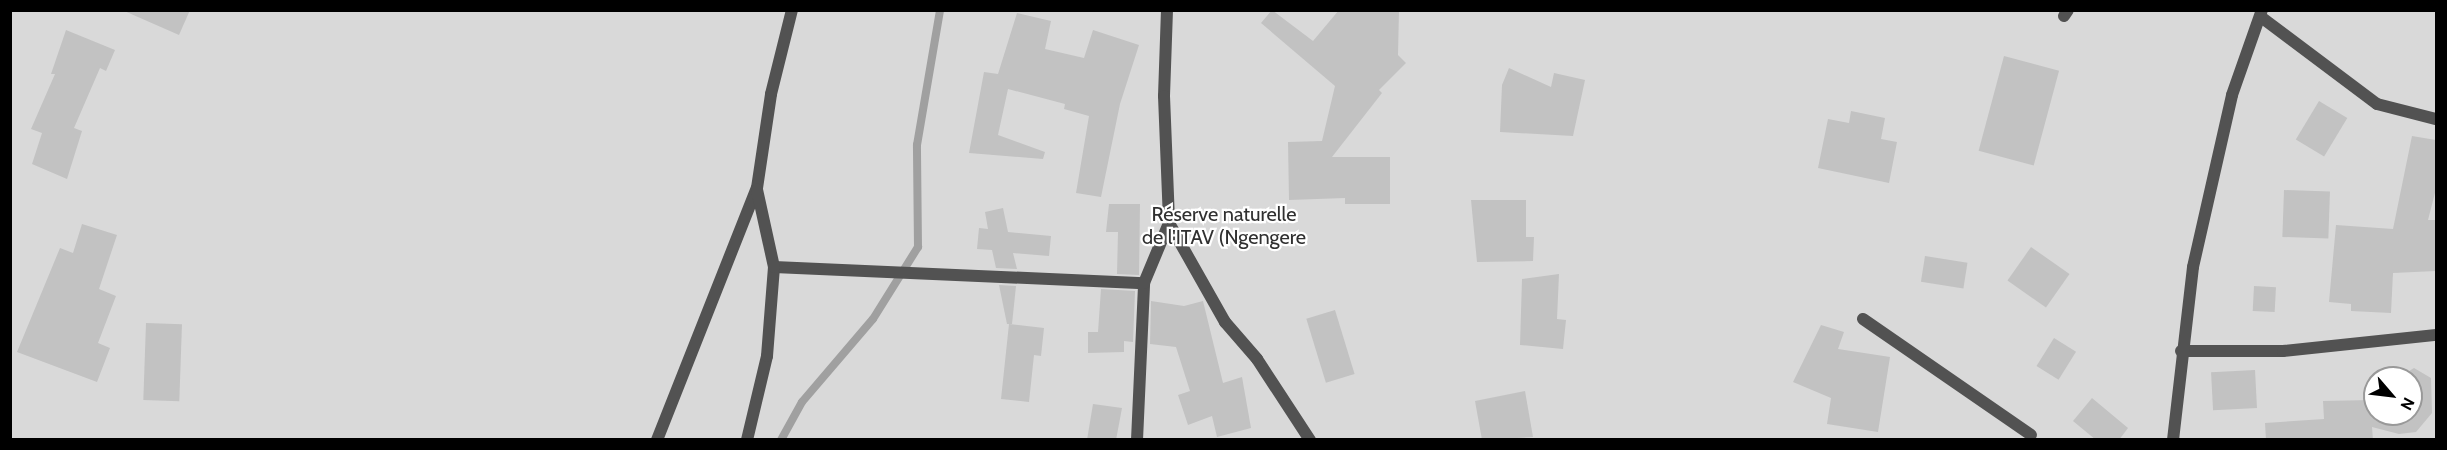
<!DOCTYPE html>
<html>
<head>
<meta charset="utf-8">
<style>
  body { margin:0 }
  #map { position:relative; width:2447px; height:450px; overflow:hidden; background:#fff; font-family:Cabin,sans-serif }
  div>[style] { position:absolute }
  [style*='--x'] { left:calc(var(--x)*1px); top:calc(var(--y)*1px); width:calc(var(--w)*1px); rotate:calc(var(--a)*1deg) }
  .green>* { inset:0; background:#d9d9d9 }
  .stream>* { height:8px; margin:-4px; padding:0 4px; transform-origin:4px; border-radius:4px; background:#a0a0a0 }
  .building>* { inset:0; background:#c2c2c2; transform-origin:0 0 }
  .street>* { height:12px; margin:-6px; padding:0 6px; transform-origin:6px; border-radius:6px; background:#525252 }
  span { translate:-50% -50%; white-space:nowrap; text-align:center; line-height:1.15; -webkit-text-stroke:4.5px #fff; paint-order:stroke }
  .park-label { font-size:20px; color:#303030 }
  .frame { position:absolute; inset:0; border:12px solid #000; pointer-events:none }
  .north { position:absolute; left:2363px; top:366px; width:60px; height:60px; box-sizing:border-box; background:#fff; border:2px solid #999; border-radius:50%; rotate:118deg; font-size:16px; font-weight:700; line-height:24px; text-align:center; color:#000 }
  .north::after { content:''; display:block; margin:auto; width:21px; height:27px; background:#000; clip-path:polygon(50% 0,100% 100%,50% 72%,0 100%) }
</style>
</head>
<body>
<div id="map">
  <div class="green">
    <i style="clip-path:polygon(evenodd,10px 11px,2436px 11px,2436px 439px,11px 439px,10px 11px,2375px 378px,2411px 378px,2411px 414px,2375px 414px,2375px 378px)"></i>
  </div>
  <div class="stream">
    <i style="--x:781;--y:440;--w:43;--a:-61.1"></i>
    <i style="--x:802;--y:402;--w:109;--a:-49.5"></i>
    <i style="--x:873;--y:319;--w:85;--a:-58"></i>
    <i style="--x:918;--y:247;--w:102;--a:-90.6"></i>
    <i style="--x:917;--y:145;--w:137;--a:-80.3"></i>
  </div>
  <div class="building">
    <i style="clip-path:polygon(122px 10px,190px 10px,179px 35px)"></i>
    <i style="clip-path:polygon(1272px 10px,1313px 41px,1339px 10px,1399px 10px,1398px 55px,1406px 63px,1379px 90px,1382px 93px,1332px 157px,1390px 157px,1390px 204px,1345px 204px,1345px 198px,1289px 200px,1288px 142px,1322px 141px,1335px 86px,1261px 23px)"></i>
    <i style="clip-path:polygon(1017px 13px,1051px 21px,1045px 49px,1084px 58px,1093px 30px,1139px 45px,1120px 104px,1101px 197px,1076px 193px,1089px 116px,1064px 109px,1065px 104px,1008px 89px,998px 135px,1045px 152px,1043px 159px,969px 153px,984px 72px,998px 74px)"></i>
    <i style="clip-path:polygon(66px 30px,115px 50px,106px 71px,100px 68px,74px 128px,82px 131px,67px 179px,32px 164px,42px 133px,31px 129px,55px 74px,51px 74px)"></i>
    <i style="left:2004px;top:56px;width:57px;height:98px;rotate:15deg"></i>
    <i style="clip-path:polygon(1509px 68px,1551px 87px,1554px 73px,1585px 80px,1573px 136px,1500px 132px,1502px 85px)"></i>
    <i style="left:2319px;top:101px;width:33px;height:45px;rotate:31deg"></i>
    <i style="clip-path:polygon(1851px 111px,1885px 118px,1881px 139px,1897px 142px,1889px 183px,1818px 168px,1828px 119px,1849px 123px)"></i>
    <i style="clip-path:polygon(2412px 136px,2436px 140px,2436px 189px,2428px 220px,2436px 220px,2436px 271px,2393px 273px,2391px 313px,2351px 311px,2351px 304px,2329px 302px,2336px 225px,2393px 229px)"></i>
    <i style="left:2284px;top:190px;width:46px;height:47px;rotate:2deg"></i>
    <i style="clip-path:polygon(1471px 200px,1526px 200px,1526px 237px,1534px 237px,1533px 261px,1477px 262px)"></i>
    <i style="clip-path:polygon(1109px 204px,1140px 204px,1139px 275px,1117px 274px,1118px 232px,1106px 232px)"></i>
    <i style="clip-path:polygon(1003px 208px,1008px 232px,1051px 236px,1049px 256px,1013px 253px,1017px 269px,996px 268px,992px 250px,977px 249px,979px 228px,988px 229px,985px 212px)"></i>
    <i style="clip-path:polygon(82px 224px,117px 235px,99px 289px,116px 296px,98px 343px,110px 348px,97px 382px,17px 352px,60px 248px,73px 253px)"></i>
    <i style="left:2031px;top:247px;width:47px;height:41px;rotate:35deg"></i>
    <i style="left:1925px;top:256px;width:43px;height:26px;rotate:9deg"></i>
    <i style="clip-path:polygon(1559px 274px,1557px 319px,1566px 320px,1563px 349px,1520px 345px,1522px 279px)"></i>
    <i style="clip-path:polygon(999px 285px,1016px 286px,1012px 324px,1007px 324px)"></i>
    <i style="left:2254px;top:286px;width:22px;height:25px;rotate:3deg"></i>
    <i style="clip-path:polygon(1101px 289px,1135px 291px,1133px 342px,1124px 341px,1124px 352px,1088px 353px,1088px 332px,1098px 332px)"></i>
    <i style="clip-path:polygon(1151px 301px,1184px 306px,1203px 301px,1223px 383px,1242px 377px,1251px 428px,1217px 437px,1212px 416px,1188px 425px,1178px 395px,1190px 391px,1176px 347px,1150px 344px)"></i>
    <i style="left:1335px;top:310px;width:67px;height:30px;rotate:73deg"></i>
    <i style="left:146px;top:323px;width:36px;height:77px;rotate:2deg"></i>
    <i style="clip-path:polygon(1009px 324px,1044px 328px,1041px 356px,1034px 355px,1029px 402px,1001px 399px)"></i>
    <i style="clip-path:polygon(1821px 325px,1844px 332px,1838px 349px,1890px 357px,1878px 432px,1827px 424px,1831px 398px,1793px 382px)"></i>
    <i style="left:2054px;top:338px;width:26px;height:33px;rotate:32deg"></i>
    <i style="clip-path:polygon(2414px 368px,2431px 378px,2432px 413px,2416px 432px,2399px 434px,2372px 427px,2373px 440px,2266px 440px,2265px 423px,2324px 419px,2323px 401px,2372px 400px,2375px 392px,2375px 414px,2411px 414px,2411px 378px,2398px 378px)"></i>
    <i style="left:2255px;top:370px;width:38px;height:44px;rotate:87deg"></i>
    <i style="clip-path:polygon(1525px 391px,1533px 437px,1482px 440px,1475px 401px)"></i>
    <i style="clip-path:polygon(2092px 398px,2128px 428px,2119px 440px,2096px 440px,2073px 421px)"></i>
    <i style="clip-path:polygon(1093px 404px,1122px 408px,1116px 440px,1087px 440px)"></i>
  </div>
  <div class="street">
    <i style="--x:1167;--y:10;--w:86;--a:92"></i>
    <i style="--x:1164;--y:96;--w:127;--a:87.7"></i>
    <i style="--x:1169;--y:223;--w:114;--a:60.5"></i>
    <i style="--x:1225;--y:322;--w:49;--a:49.1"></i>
    <i style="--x:1257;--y:359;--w:97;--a:56.8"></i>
    <i style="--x:2064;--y:16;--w:7;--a:-56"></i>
    <i style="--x:2261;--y:17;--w:145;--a:36.9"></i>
    <i style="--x:2377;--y:104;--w:61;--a:14.3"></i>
    <i style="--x:774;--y:267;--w:370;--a:2.5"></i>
    <i style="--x:1863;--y:319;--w:204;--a:34.6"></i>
    <i style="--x:2181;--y:351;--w:102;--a:0"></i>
    <i style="--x:2283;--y:351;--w:154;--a:-6"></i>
    <i style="--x:657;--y:440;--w:271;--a:-68.4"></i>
    <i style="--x:757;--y:188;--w:95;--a:-81.5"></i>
    <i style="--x:771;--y:94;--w:87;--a:-76"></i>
    <i style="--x:747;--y:440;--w:86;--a:-76.6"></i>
    <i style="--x:767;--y:356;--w:89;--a:-85.5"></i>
    <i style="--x:774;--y:267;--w:79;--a:-102.4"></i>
    <i style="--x:1137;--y:440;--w:157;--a:-87.4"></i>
    <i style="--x:1144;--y:283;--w:65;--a:-67.4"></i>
    <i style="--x:2173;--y:440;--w:174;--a:-83.4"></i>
    <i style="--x:2193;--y:267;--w:176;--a:-77.2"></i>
    <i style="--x:2232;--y:95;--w:90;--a:-70.6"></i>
  </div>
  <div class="park-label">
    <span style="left:1224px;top:226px">Réserve naturelle<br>de l'ITAV (Ngengere</span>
  </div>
  <div class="frame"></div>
  <div class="north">N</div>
</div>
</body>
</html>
